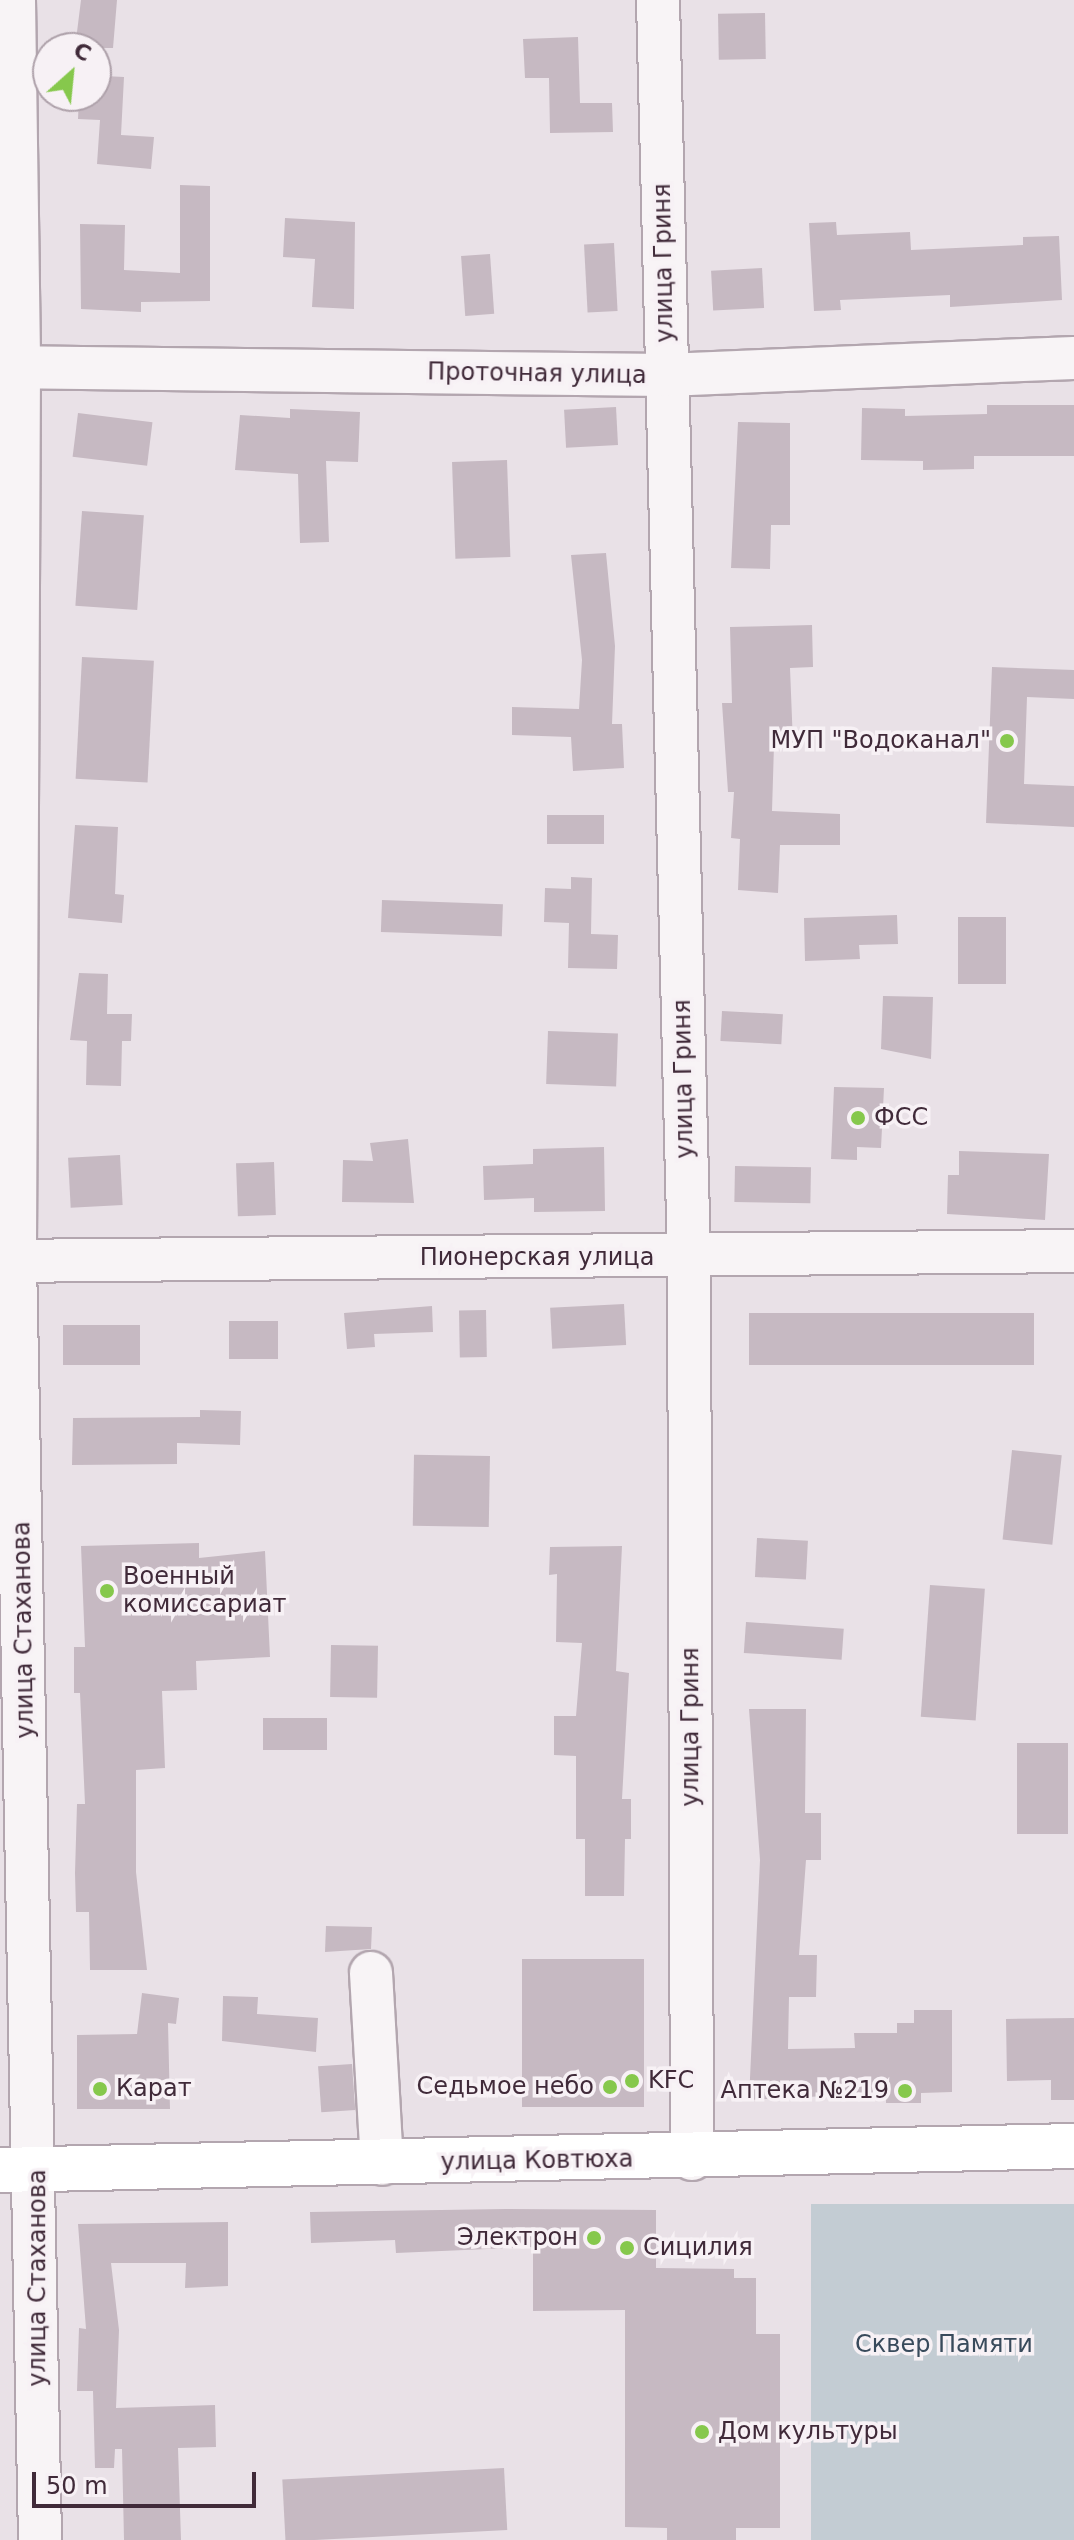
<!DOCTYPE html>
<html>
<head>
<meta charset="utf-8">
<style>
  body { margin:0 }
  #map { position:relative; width:1074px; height:2540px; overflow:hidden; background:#e9e1e7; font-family:"DejaVu Sans",sans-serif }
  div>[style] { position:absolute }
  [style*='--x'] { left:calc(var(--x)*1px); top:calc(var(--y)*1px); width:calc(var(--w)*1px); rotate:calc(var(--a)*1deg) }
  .green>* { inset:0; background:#c3ccd3; transform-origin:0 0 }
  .building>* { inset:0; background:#c6b9c2; transform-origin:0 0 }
  .roads { filter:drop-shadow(2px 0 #b3a6af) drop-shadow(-2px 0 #b3a6af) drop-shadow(0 2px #b3a6af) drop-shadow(0 -2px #b3a6af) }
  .minor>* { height:42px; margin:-21px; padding:0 21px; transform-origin:21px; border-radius:21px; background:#f8f4f6 }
  .major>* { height:44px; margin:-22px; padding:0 22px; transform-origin:22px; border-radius:22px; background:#fff }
  .dots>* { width:22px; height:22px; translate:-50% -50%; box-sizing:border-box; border:4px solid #f7f1f5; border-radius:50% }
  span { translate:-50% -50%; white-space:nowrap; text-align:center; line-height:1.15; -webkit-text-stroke:7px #f7f1f5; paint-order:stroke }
  .street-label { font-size:24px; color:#402a39 }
  .poi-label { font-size:24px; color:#402a39 }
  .right { translate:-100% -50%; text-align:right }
  .left { translate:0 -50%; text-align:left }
  .park-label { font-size:24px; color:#384a5b }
  .north { position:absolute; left:32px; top:32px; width:80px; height:80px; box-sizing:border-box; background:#f7f1f5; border:2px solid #aea1aa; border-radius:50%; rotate:27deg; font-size:22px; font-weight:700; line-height:32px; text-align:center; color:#402a39 }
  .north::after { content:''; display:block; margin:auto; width:28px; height:36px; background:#86c84c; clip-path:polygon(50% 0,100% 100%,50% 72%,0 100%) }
  .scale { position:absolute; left:32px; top:2472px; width:224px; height:36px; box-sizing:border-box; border:4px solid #402a39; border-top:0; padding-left:10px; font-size:24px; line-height:28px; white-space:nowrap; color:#402a39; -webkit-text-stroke:6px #f7f1f5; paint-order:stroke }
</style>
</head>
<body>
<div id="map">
  <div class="green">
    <i style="left:1074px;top:2204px;width:336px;height:263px;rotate:90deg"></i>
  </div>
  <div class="building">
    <i style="clip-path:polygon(81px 0,117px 0,113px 48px,75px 48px)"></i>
    <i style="left:765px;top:13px;width:46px;height:47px;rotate:89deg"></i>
    <i style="clip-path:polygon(578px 37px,580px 103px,612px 103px,613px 132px,550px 133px,549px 78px,525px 78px,523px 39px)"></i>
    <i style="clip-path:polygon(104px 76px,124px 77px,121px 135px,154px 137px,151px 169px,97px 164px,100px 120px,78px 119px,79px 96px,96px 96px)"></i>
    <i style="clip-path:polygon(180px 185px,210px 186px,210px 301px,141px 302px,141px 312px,81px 309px,80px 224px,125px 225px,124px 270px,180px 273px)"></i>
    <i style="clip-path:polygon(285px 218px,355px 222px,354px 309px,312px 307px,315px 259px,283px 257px)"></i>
    <i style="clip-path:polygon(836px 222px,837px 235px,910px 232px,911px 250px,1023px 245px,1023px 237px,1059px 236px,1062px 300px,950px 307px,950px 295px,840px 300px,841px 310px,814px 311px,809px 223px)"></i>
    <i style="left:614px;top:243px;width:68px;height:30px;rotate:87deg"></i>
    <i style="left:490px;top:254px;width:60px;height:29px;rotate:86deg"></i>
    <i style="left:762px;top:268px;width:40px;height:51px;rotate:87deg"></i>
    <i style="clip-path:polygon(987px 405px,1074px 405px,1074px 456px,974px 456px,974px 469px,923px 470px,923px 461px,861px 460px,862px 408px,905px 409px,905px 416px,987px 414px)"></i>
    <i style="left:616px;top:407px;width:38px;height:52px;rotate:87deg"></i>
    <i style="clip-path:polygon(290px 409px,360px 412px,358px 462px,326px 461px,329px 542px,300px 543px,298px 474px,235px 470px,240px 415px,290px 418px)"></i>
    <i style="left:78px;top:413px;width:75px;height:44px;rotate:7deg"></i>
    <i style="clip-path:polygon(738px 422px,790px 423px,790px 525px,771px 525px,770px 569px,731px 568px)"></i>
    <i style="left:507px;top:460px;width:97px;height:55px;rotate:88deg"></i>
    <i style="left:82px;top:511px;width:62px;height:95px;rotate:4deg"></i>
    <i style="clip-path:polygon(606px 553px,615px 646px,612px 724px,622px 724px,624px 768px,573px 771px,571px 737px,512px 735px,512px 707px,579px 709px,582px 660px,571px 555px)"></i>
    <i style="clip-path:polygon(812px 625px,813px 667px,790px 668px,793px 744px,774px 745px,772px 811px,840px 814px,840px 845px,780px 845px,778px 893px,738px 890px,740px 839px,731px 838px,734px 792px,728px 792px,722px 703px,732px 703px,730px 627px)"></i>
    <i style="left:82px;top:657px;width:72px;height:122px;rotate:3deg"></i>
    <i style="clip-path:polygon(992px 667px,1074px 670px,1074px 699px,1027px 697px,1024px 784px,1074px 786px,1074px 827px,986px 823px)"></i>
    <i style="left:547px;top:815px;width:57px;height:29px"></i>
    <i style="clip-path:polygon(75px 825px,118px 827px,115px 894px,124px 895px,122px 923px,68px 918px)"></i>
    <i style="clip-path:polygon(571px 877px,592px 878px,591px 934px,618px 935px,617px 969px,568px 968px,569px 923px,544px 922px,545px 888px,571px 889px)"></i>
    <i style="left:382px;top:900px;width:121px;height:32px;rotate:2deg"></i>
    <i style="clip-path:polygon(897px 915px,898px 944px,859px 945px,860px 959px,805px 961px,804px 918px)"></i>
    <i style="left:958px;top:917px;width:48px;height:67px"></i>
    <i style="clip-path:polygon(79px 973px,108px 974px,107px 1014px,132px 1014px,131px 1041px,122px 1041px,121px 1086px,86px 1085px,87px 1041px,70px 1040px)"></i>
    <i style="clip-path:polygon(883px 996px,933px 997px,931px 1059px,881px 1049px)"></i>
    <i style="left:722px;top:1011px;width:61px;height:30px;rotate:3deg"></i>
    <i style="left:548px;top:1031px;width:70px;height:53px;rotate:2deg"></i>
    <i style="clip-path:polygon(834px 1087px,884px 1088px,881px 1148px,857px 1147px,857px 1160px,831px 1159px)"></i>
    <i style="clip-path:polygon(408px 1139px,414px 1203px,342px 1202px,343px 1160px,373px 1161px,370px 1143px)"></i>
    <i style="clip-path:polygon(604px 1147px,605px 1211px,534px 1212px,534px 1198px,484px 1200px,483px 1166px,533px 1164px,533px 1149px)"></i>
    <i style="clip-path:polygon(959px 1151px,1049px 1154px,1045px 1220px,947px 1214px,948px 1175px,959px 1175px)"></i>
    <i style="left:120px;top:1155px;width:50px;height:52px;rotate:87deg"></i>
    <i style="left:274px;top:1162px;width:53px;height:38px;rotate:88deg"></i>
    <i style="left:735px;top:1166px;width:76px;height:36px;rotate:1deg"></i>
    <i style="left:624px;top:1304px;width:41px;height:74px;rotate:87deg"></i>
    <i style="clip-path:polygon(432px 1306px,433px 1332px,374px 1334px,375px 1347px,347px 1349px,344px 1313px)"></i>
    <i style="left:486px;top:1310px;width:47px;height:27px;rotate:89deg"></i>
    <i style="left:1034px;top:1313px;width:52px;height:285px;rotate:90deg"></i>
    <i style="left:229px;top:1321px;width:49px;height:38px"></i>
    <i style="left:140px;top:1325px;width:40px;height:77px;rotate:90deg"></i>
    <i style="clip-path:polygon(200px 1410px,241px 1411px,240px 1445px,177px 1443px,177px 1464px,72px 1465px,73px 1418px,200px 1417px)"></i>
    <i style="left:1012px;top:1450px;width:50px;height:90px;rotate:6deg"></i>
    <i style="left:490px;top:1456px;width:71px;height:76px;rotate:91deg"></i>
    <i style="left:757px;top:1538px;width:51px;height:39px;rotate:3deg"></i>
    <i style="clip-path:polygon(199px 1543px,199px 1558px,265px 1551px,270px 1657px,196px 1661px,197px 1690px,162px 1691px,165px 1768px,136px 1770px,136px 1872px,147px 1970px,90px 1970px,89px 1912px,76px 1912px,75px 1873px,77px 1804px,85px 1804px,80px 1693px,74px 1693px,74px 1647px,85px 1647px,81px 1546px)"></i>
    <i style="clip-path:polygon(622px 1546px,616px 1671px,629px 1673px,622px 1799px,631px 1799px,631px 1839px,625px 1839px,624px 1896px,585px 1896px,585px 1839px,576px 1839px,576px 1756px,554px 1755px,554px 1716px,576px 1716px,582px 1643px,556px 1642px,557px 1574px,549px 1575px,550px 1547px)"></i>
    <i style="left:930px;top:1585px;width:55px;height:132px;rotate:4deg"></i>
    <i style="left:746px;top:1622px;width:98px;height:31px;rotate:4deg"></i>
    <i style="left:331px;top:1645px;width:47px;height:52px;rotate:1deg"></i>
    <i style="clip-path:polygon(749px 1709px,806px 1709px,805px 1813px,821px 1813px,821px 1860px,806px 1860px,799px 1955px,817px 1955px,816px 1997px,789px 1997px,788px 2049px,855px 2048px,854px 2033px,897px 2033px,897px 2023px,914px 2023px,914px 2010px,952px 2010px,952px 2092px,921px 2093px,921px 2103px,886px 2103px,886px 2093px,749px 2100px,760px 1860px)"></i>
    <i style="left:263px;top:1718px;width:64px;height:32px"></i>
    <i style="left:1017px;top:1743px;width:51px;height:91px"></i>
    <i style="clip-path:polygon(326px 1926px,372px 1927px,371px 1949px,325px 1952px)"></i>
    <i style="left:522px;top:1959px;width:122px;height:148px"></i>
    <i style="clip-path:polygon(142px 1993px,179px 1998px,176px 2024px,168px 2023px,170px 2109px,77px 2109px,77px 2035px,137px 2034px)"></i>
    <i style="clip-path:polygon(223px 1996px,258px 1997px,257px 2014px,318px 2018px,316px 2052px,222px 2041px)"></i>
    <i style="clip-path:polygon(1074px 2018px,1074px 2100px,1051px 2100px,1051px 2080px,1007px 2081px,1006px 2019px)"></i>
    <i style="left:352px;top:2064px;width:46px;height:34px;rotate:86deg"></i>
    <i style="clip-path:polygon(506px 2209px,656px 2210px,656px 2268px,734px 2269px,734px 2278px,756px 2278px,756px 2334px,780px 2334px,780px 2528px,736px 2528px,736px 2540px,667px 2540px,667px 2528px,625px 2527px,625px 2310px,533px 2311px,533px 2247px,396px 2253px,395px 2240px,311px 2243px,310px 2212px)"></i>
    <i style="clip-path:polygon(228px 2222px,228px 2286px,185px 2288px,186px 2263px,111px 2263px,119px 2330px,116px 2408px,215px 2405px,216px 2447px,178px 2448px,181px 2540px,124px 2540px,122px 2449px,115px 2449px,114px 2468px,95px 2468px,93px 2391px,77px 2391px,79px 2328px,86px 2329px,78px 2224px)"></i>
    <i style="left:504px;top:2468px;width:62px;height:222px;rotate:87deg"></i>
  </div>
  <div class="roads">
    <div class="minor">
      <i style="--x:14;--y:0;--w:366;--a:89.2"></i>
      <i style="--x:19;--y:366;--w:895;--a:90.26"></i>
      <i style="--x:15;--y:1261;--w:1279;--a:88.88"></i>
      <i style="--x:658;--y:0;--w:1257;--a:88.59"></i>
      <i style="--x:689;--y:1257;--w:902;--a:89.81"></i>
      <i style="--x:0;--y:367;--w:666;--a:0.69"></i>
      <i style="--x:666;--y:375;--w:408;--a:-2.4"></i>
      <i style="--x:0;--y:1261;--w:1074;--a:-0.53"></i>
      <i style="--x:371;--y:1973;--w:191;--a:86.7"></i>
    </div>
    <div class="major">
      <i style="--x:0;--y:2170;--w:1074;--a:-1.28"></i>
    </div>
  </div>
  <div class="dots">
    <i style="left:1007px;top:741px;background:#86c84c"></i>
    <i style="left:858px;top:1118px;background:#86c84c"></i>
    <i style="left:107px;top:1591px;background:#86c84c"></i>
    <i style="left:632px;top:2081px;background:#86c84c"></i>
    <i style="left:610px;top:2087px;background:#86c84c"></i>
    <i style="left:100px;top:2089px;background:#86c84c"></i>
    <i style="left:905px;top:2091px;background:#86c84c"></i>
    <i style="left:594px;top:2238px;background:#86c84c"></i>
    <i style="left:627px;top:2248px;background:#86c84c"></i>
    <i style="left:702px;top:2432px;background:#86c84c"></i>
  </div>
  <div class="street-label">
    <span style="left:664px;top:263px;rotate:-91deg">улица Гриня</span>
    <span style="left:537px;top:374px;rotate:1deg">Проточная улица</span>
    <span style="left:684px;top:1079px;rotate:-91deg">улица Гриня</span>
    <span style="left:537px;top:1258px">Пионерская улица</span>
    <span style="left:24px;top:1630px;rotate:-91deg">улица Стаханова</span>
    <span style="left:691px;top:1727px;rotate:-90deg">улица Гриня</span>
    <span style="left:537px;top:2161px;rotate:-1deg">улица Ковтюха</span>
    <span style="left:38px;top:2278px;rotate:-90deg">улица Стаханова</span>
  </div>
  <div class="poi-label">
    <span class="right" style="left:991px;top:741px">МУП "Водоканал"</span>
    <span class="left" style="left:874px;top:1118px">ФСС</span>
    <span class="left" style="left:123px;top:1591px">Военный<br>комиссариат</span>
    <span class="left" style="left:648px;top:2081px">KFC</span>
    <span class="right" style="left:594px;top:2087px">Седьмое небо</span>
    <span class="left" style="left:116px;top:2089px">Карат</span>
    <span class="right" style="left:889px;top:2091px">Аптека №219</span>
    <span class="right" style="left:578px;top:2238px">Электрон</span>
    <span class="left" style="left:643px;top:2248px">Сицилия</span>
    <span class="left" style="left:718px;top:2432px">Дом культуры</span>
  </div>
  <div class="park-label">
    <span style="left:944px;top:2345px">Сквер Памяти</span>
  </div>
  <div class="north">С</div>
  <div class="scale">50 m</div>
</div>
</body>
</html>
